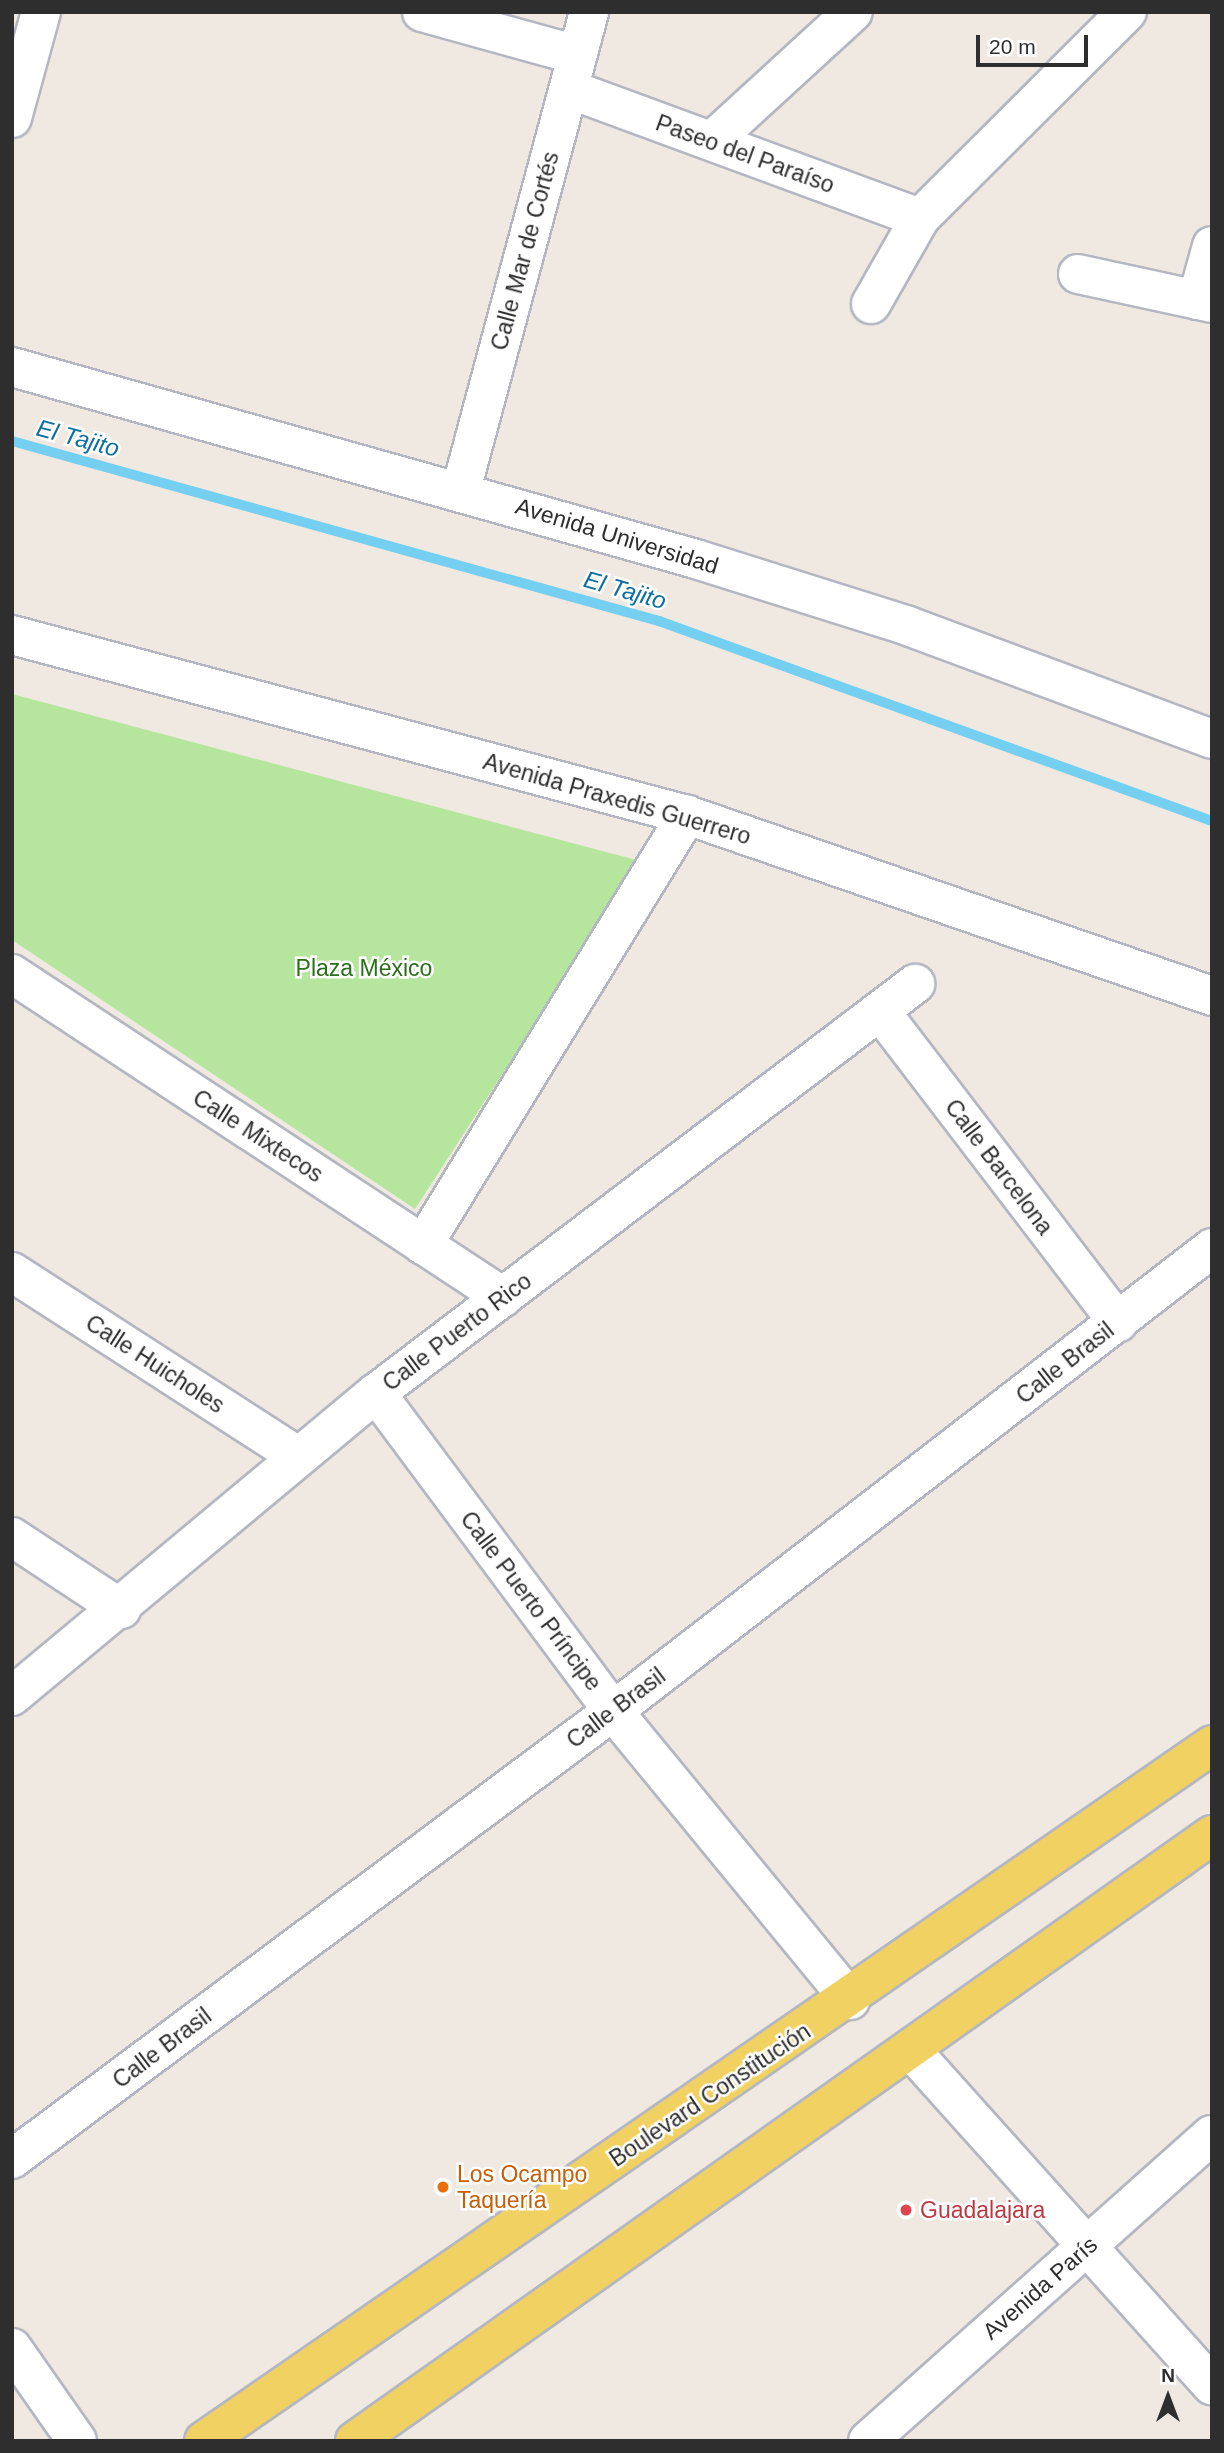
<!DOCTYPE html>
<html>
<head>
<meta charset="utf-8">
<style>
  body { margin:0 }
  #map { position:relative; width:1224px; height:2453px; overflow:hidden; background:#efe9e1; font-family:Helvetica,sans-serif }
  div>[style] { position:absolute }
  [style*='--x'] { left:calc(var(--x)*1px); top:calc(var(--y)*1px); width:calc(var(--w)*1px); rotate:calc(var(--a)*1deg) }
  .green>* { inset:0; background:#b6e59e }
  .stream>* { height:10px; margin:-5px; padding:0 5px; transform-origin:5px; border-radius:5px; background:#75cff0 }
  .roads { filter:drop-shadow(2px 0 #b4b7c1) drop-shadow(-2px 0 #b4b7c1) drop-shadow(0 2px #b4b7c1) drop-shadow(0 -2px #b4b7c1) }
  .street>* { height:38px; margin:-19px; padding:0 19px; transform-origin:19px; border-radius:19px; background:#fff }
  .secondary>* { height:38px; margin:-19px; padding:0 19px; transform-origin:19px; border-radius:19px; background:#fff }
  .primary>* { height:38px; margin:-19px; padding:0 19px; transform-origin:19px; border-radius:19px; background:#f2d163 }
  .dots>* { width:19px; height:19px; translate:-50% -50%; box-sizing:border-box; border:4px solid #fff; border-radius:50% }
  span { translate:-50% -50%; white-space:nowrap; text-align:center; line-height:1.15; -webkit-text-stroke:5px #fff; paint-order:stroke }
  .street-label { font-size:23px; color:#2e2e2e }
  .park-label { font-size:23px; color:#2c6e1b }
  .food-label { font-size:23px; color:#c56008 }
  .left { translate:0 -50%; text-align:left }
  .health-label { font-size:23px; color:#be3a42 }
  .water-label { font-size:24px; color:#0d6fa3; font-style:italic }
  .frame { position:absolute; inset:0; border:14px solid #2e2e2e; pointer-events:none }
  .north { position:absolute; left:1133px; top:2362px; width:70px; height:70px; -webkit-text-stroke:5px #fff; paint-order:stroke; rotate:0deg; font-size:19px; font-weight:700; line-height:28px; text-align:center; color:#2e2e2e }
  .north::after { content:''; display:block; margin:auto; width:24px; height:32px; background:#2e2e2e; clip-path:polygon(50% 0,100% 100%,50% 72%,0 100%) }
  .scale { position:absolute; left:976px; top:35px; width:112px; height:32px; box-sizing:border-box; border:4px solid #2e2e2e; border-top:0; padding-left:9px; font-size:21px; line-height:24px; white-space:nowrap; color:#2e2e2e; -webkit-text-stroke:5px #fff; paint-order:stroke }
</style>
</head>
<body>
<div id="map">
  <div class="green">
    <i style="clip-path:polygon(12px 694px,640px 861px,415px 1209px,12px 940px)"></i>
  </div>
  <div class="stream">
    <i style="--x:12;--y:441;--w:672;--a:15.55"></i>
    <i style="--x:659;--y:621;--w:588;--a:19.88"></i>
  </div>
  <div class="roads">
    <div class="street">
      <i style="--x:422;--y:12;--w:161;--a:15.5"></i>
      <i style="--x:569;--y:89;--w:374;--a:20.2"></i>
      <i style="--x:12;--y:118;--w:110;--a:-74.7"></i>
      <i style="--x:712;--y:141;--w:191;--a:-42.5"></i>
      <i style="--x:1078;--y:274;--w:137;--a:12.2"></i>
      <i style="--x:1197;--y:300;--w:56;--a:-74.5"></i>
      <i style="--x:871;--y:304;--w:99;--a:-60.3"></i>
      <i style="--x:920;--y:218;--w:292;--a:-44.9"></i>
      <i style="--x:461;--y:490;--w:495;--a:-75"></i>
      <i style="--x:12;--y:974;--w:588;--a:33.34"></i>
      <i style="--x:880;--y:1011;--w:392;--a:52.6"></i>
      <i style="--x:423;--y:1245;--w:505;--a:-58.45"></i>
      <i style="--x:12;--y:1272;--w:339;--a:32.8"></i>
      <i style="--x:376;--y:1393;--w:397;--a:53.3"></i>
      <i style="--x:613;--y:1711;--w:374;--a:50.6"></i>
      <i style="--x:12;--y:1537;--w:131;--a:33.4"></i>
      <i style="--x:12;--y:1696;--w:474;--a:-39.8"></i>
      <i style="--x:376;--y:1393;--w:677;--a:-37.19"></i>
      <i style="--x:910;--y:2049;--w:452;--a:48.1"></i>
      <i style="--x:12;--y:2159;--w:750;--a:-36.7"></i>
      <i style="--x:613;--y:1711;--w:757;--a:-37.7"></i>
      <i style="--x:12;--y:2348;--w:113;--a:55"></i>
      <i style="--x:868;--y:2441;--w:460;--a:-41.7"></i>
    </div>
    <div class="secondary">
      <i style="--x:12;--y:367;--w:710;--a:15.68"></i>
      <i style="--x:696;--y:559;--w:222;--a:17.5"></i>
      <i style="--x:908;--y:626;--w:324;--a:20.4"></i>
      <i style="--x:12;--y:635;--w:699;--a:14.93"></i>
      <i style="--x:687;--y:815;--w:555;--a:19.02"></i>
    </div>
    <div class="primary">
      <i style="--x:204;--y:2441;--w:1225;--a:-34.62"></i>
      <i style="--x:355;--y:2441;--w:1050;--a:-35.26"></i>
    </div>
  </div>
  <div class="dots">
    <i style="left:443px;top:2187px;background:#e8710a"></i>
    <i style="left:906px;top:2210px;background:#e0444e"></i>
  </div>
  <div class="street-label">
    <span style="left:745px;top:154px;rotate:20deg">Paseo del Paraíso</span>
    <span style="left:525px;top:251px;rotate:-75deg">Calle Mar de Cortés</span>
    <span style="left:617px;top:536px;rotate:17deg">Avenida Universidad</span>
    <span style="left:617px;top:799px;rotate:16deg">Avenida Praxedis Guerrero</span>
    <span style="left:258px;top:1136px;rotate:33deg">Calle Mixtecos</span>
    <span style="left:999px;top:1167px;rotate:53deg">Calle Barcelona</span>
    <span style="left:457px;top:1332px;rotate:-37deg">Calle Puerto Rico</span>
    <span style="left:1065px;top:1363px;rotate:-38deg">Calle Brasil</span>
    <span style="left:155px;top:1364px;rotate:33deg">Calle Huicholes</span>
    <span style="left:531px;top:1601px;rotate:53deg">Calle Puerto Príncipe</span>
    <span style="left:616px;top:1708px;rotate:-37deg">Calle Brasil</span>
    <span style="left:162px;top:2048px;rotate:-37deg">Calle Brasil</span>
    <span style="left:710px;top:2095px;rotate:-34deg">Boulevard Constitución</span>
    <span style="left:1040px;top:2288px;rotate:-41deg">Avenida París</span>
  </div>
  <div class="park-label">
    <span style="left:364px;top:968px">Plaza México</span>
  </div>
  <div class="food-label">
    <span class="left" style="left:457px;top:2187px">Los Ocampo<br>Taquería</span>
  </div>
  <div class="health-label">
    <span class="left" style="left:920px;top:2210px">Guadalajara</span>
  </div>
  <div class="water-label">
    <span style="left:78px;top:438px;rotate:15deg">El Tajito</span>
    <span style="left:625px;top:590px;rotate:16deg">El Tajito</span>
  </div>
  <div class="frame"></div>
  <div class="north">N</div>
  <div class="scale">20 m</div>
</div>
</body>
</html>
